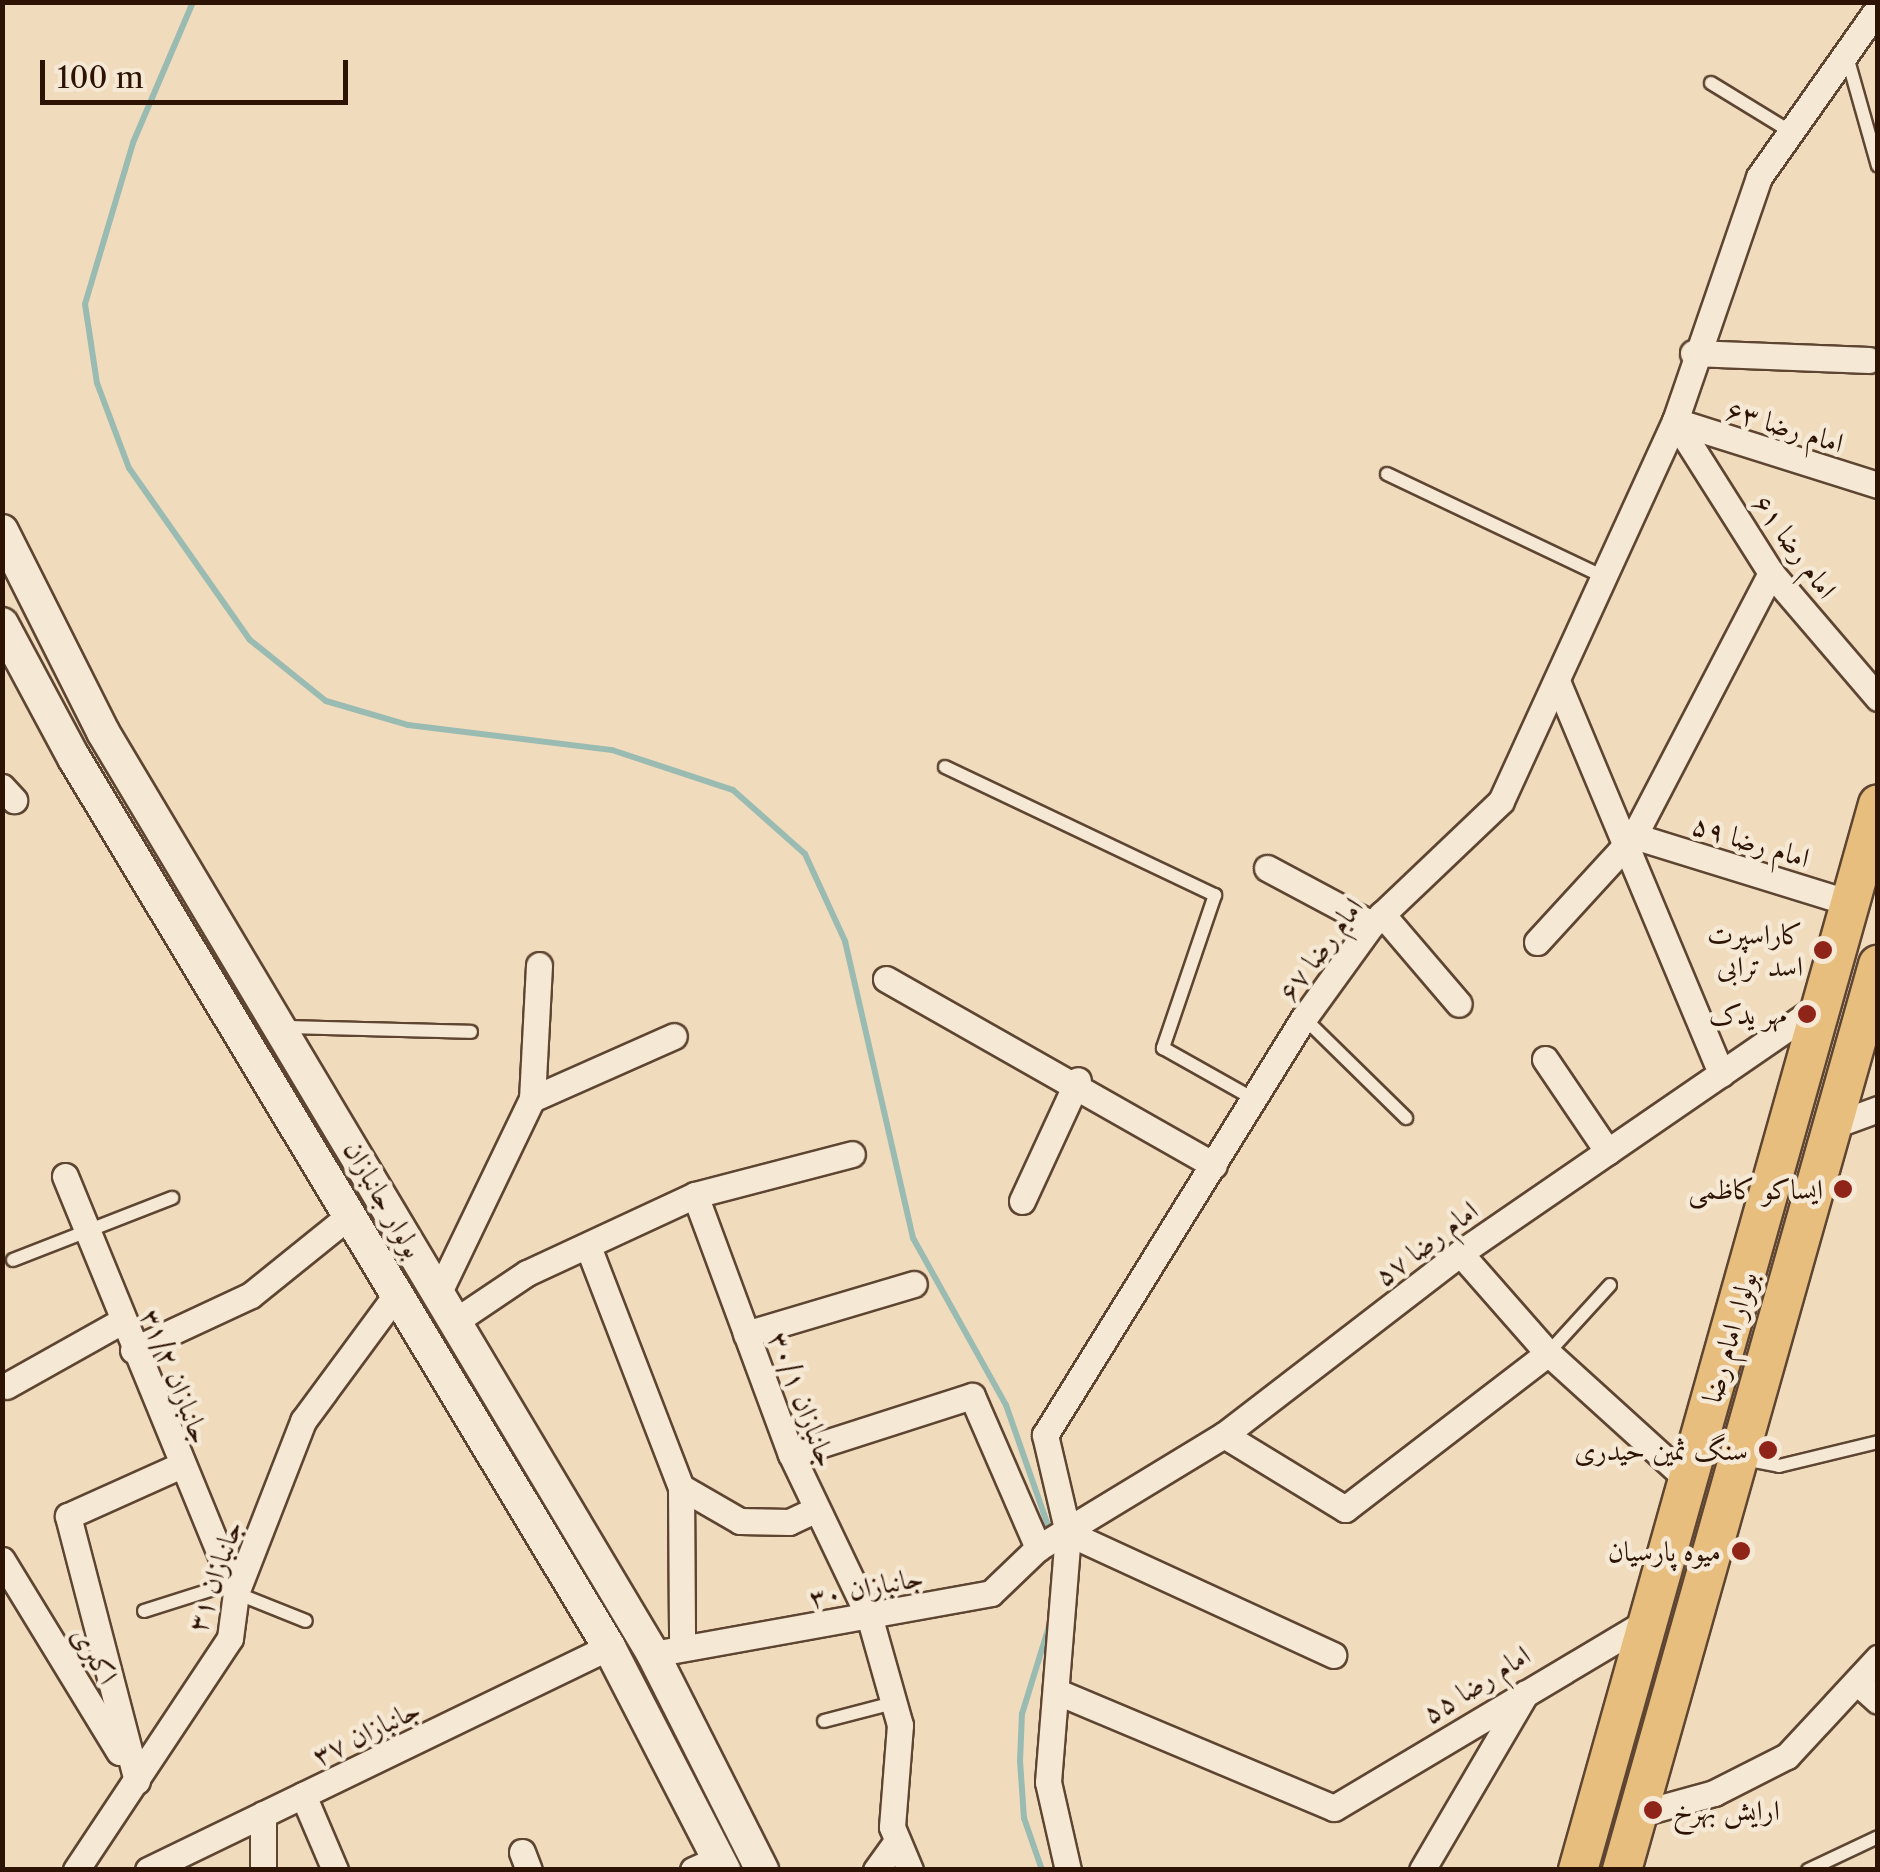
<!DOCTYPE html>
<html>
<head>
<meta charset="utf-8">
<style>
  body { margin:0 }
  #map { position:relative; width:1880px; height:1872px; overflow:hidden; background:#f0dcbd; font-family:"Libre Caslon Text",Amiri,serif }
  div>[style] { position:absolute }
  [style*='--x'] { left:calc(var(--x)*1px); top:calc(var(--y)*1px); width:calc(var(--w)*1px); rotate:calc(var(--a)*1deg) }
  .stream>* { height:6px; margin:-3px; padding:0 3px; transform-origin:3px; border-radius:3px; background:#9abbb2 }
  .roads { filter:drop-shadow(2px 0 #5e4532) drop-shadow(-2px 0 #5e4532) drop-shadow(0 2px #5e4532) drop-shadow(0 -2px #5e4532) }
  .service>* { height:12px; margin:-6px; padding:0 6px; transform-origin:6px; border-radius:6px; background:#f5e8d4 }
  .minor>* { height:25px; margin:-12.5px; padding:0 12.5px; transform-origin:12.5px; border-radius:12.5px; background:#f5e8d4 }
  .secondary>* { height:32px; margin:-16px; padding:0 16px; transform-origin:16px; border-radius:16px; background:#f5e8d4 }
  .primary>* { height:38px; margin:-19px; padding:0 19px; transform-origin:19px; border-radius:19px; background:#e8be7e }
  .dots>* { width:28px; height:28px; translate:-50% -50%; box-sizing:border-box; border:5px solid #f5e8d4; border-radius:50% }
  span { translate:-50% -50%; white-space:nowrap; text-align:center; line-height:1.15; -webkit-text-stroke:9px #f5e8d4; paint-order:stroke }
  .street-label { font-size:28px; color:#2d1304 }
  .poi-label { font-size:28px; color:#2d1304 }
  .right { translate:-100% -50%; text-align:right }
  .left { translate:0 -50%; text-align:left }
  .frame { position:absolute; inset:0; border:5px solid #2d1304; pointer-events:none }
  .scale { position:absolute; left:40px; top:60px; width:308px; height:45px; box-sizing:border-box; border:5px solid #2d1304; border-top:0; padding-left:12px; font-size:30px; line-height:35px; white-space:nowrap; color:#2d1304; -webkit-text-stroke:8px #f5e8d4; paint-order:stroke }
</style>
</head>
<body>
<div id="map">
  <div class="stream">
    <i style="--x:193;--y:2;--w:153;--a:113.1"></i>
    <i style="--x:133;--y:143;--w:168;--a:106.6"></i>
    <i style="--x:85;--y:304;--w:80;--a:81.4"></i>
    <i style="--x:97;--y:383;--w:91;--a:69.4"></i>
    <i style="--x:129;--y:468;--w:210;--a:54.9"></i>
    <i style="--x:250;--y:640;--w:97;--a:38.8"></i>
    <i style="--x:326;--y:701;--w:85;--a:16.3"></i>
    <i style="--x:408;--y:725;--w:206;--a:7"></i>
    <i style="--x:612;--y:750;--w:127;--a:18.3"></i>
    <i style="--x:733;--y:790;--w:96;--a:41.6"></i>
    <i style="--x:805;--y:854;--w:96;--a:65.3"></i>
    <i style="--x:845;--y:941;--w:305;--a:77.1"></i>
    <i style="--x:913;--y:1238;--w:191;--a:60.9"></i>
    <i style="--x:1006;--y:1405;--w:137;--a:70.8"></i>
    <i style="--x:1042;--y:1870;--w:55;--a:-109.1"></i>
    <i style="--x:1024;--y:1818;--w:57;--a:-94"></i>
    <i style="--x:1020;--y:1761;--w:47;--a:-87.6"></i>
    <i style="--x:1022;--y:1714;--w:92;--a:-72.9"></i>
  </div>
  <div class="roads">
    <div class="service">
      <i style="--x:1846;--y:53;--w:117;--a:74.2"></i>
      <i style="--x:1711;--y:83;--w:90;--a:31.4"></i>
      <i style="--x:1387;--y:474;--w:242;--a:25.4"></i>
      <i style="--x:945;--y:767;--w:299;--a:25.4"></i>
      <i style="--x:1215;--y:895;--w:162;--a:108.8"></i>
      <i style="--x:1163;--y:1048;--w:104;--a:29.3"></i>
      <i style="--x:1304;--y:1018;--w:143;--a:44.4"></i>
      <i style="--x:284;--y:1027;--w:187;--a:1.5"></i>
      <i style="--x:13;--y:1260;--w:171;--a:-21.3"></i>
      <i style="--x:1548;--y:1353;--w:92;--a:-47.6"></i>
      <i style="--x:1744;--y:1459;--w:36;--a:11"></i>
      <i style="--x:1779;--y:1466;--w:102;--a:-13.6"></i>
      <i style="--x:236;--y:1593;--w:75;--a:21.8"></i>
      <i style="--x:144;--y:1611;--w:86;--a:-17.6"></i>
      <i style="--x:824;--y:1721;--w:71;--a:-14.6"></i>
      <i style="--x:1808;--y:1870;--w:77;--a:-25.2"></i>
    </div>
    <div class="minor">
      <i style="--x:1693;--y:353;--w:176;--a:2.3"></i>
      <i style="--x:1675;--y:421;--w:180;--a:57.7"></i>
      <i style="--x:1771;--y:573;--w:165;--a:49.4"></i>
      <i style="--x:1675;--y:421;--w:213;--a:17.5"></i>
      <i style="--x:1557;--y:681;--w:426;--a:67.3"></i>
      <i style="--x:2;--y:787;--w:18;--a:47"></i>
      <i style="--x:1634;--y:836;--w:226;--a:17.2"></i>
      <i style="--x:1267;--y:868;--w:119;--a:28.1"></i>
      <i style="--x:1382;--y:914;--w:118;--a:49.5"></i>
      <i style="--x:1537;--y:942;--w:144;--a:-47.5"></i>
      <i style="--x:1634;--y:836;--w:297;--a:-62.5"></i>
      <i style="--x:886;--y:979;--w:377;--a:29.6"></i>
      <i style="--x:1545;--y:1059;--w:112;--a:55.9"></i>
      <i style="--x:532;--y:1099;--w:155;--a:-23.9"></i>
      <i style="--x:1832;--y:1126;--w:49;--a:-20.3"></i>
      <i style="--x:65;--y:1176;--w:451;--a:67.7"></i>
      <i style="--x:695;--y:1195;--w:276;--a:69.7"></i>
      <i style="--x:791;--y:1454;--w:183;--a:64.4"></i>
      <i style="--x:870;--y:1619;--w:110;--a:74.2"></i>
      <i style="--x:900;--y:1725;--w:102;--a:94.5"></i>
      <i style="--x:892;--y:1827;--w:47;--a:67.3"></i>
      <i style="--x:1022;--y:1201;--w:133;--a:-65.2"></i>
      <i style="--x:589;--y:1249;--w:255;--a:68.9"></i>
      <i style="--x:681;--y:1487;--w:158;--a:89.6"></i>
      <i style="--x:1460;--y:1253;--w:133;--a:48.7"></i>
      <i style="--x:1548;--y:1353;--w:190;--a:42.2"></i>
      <i style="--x:438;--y:1294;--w:216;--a:-64.3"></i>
      <i style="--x:532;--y:1099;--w:134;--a:-87"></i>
      <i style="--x:454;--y:1322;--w:88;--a:-33.9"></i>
      <i style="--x:527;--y:1273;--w:185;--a:-24.9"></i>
      <i style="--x:695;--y:1195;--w:162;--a:-14.6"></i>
      <i style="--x:746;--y:1334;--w:175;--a:-16.6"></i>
      <i style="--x:133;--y:1350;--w:130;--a:-25"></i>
      <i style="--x:251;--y:1295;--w:126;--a:-38.9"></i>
      <i style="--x:6;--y:1386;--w:133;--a:-29.3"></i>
      <i style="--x:1224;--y:1435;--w:142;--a:31.4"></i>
      <i style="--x:1345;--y:1509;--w:256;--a:-37.5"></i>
      <i style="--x:791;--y:1454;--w:190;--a:-17.8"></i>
      <i style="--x:972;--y:1396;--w:166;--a:66.5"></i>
      <i style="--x:681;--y:1487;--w:68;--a:30"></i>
      <i style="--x:740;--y:1521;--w:49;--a:1.2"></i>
      <i style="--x:789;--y:1522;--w:29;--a:-25"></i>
      <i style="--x:1068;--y:1533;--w:292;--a:24.7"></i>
      <i style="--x:2;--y:1560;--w:225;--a:58.6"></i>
      <i style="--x:653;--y:1654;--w:343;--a:-10.2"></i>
      <i style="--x:991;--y:1593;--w:65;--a:-43.8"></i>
      <i style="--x:1038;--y:1548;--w:218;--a:-31.3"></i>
      <i style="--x:1224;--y:1435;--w:298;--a:-37.6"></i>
      <i style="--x:1460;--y:1253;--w:439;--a:-34.5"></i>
      <i style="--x:1857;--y:1682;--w:28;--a:42"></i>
      <i style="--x:1058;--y:1692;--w:299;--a:22.8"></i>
      <i style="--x:1334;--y:1808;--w:371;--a:-30.8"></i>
      <i style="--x:137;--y:1781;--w:274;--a:-104.6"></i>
      <i style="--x:68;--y:1516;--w:122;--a:-24.2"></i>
      <i style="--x:303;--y:1795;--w:82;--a:66.9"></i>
      <i style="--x:1638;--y:1814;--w:79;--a:-15.4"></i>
      <i style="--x:1714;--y:1793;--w:82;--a:-26.9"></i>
      <i style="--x:1787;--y:1756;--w:134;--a:-47.1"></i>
      <i style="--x:522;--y:1852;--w:19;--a:69"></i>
      <i style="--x:76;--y:1870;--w:278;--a:-56.4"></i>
      <i style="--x:230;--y:1638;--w:45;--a:-82.4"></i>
      <i style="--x:236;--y:1593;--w:185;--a:-68.7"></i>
      <i style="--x:303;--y:1421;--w:157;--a:-53.6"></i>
      <i style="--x:148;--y:1870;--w:512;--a:-25.81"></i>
      <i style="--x:263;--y:1870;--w:56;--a:-90"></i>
      <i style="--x:693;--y:1870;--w:27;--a:-24"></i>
      <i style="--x:876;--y:1870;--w:31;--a:-54"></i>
      <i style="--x:1068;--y:1870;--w:90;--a:-102.8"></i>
      <i style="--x:1048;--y:1782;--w:250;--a:-85.4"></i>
      <i style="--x:1068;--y:1533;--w:101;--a:-103.2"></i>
      <i style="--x:1045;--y:1435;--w:491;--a:-58.2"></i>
      <i style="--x:1304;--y:1018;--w:116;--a:-54.1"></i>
      <i style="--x:1372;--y:924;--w:178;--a:-43.6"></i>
      <i style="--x:1501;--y:801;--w:418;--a:-65.4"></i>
      <i style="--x:1675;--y:421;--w:258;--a:-71"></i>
      <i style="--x:1759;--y:177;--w:207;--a:-54.8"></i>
      <i style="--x:1422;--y:1870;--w:205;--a:-59.6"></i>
    </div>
    <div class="secondary">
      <i style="--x:2;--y:531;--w:225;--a:63.3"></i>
      <i style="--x:103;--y:732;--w:1074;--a:59.18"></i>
      <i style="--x:653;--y:1654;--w:242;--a:63.2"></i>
      <i style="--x:2;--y:624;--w:152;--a:61.8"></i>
      <i style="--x:74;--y:758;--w:1038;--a:58.96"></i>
      <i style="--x:609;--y:1647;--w:251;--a:62.7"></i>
    </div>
    <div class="primary">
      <i style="--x:1578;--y:1870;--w:1107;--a:-74.28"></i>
      <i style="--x:1622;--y:1870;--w:941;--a:-74.21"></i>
    </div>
  </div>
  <div class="dots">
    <i style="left:1823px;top:950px;background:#8f2418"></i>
    <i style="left:1807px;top:1014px;background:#8f2418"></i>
    <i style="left:1843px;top:1189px;background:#8f2418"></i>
    <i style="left:1768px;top:1450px;background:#8f2418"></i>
    <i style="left:1741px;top:1551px;background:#8f2418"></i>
    <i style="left:1653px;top:1810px;background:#8f2418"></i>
  </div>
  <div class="street-label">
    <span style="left:1785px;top:426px;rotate:17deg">امام رضا ۶۳</span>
    <span style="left:1795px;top:546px;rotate:54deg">امام رضا ۶۱</span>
    <span style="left:1751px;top:841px;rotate:17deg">امام رضا ۵۹</span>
    <span style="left:1320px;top:949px;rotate:-53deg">امام رضا ۶۷</span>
    <span style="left:384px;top:1199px;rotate:60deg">بولوار جانبازان</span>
    <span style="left:1426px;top:1243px;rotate:-37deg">امام رضا ۵۷</span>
    <span style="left:1729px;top:1337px;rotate:-74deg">بولوار امام رضا</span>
    <span style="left:176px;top:1376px;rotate:68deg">جانبازان ۳۱/۲</span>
    <span style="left:803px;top:1399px;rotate:69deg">جانبازان ۳۰/۱</span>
    <span style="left:214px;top:1576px;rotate:-71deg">جانبازان ۳۱</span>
    <span style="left:866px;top:1587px;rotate:-11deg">جانبازان ۳۰</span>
    <span style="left:95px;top:1655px;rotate:59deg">اکبری</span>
    <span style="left:1476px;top:1684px;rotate:-32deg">امام رضا ۵۵</span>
    <span style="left:366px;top:1732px;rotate:-26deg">جانبازان ۳۷</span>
  </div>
  <div class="poi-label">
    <span class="right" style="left:1803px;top:950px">کاراسپرت<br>اسد ترابی</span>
    <span class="right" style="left:1787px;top:1014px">مهر یدک</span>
    <span class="right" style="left:1823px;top:1189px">ایساکو کاظمی</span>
    <span class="right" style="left:1748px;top:1450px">سنگ ثمین حیدری</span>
    <span class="right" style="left:1721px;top:1551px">میوه پارسیان</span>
    <span class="left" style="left:1673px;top:1810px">ارایش بهرخ</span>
  </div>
  <div class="frame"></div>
  <div class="scale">100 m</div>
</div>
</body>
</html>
